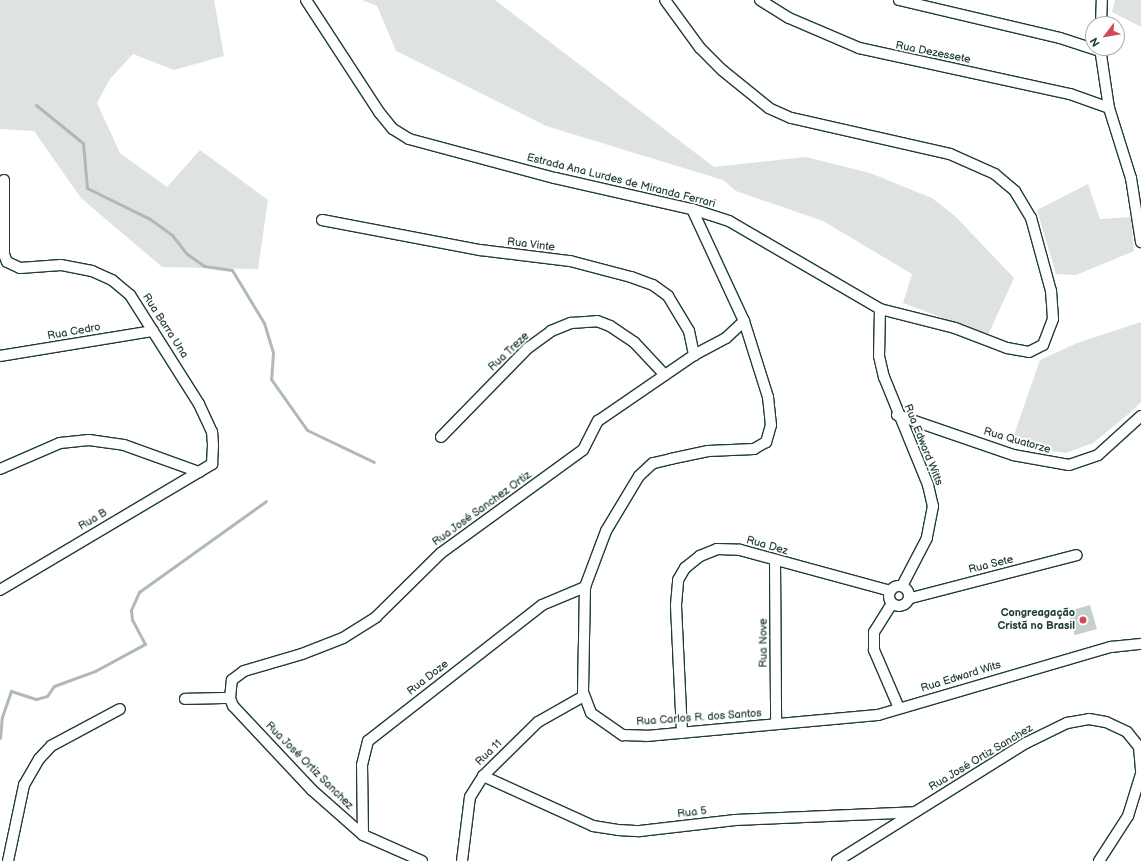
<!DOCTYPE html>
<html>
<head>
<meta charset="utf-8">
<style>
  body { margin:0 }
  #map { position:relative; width:1141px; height:861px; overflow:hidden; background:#fff; font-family:"Balsamiq Sans",sans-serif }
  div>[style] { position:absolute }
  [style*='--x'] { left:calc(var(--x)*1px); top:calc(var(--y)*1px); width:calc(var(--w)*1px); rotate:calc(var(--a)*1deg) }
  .green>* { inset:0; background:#dee3e2 }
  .stream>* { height:3px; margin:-1.5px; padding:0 1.5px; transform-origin:1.5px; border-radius:1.5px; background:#afbab7 }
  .building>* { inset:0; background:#c7cfcc; transform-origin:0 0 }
  .roads { filter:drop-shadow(1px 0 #1f3d34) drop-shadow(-1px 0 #1f3d34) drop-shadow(0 1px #1f3d34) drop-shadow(0 -1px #1f3d34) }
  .minor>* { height:10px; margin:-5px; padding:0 5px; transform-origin:5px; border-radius:5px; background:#fff }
  .minor>.ring { margin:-5px; padding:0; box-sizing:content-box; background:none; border:10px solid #fff; border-radius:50% }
  .dots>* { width:11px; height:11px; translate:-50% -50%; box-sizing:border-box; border:2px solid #fff; border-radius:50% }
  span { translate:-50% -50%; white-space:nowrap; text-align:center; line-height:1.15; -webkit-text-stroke:3.5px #fff; paint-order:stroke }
  .street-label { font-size:11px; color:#1f3d34 }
  .poi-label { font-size:11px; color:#1f3d34; font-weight:700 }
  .right { translate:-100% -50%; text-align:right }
  .north { position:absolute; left:1085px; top:16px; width:40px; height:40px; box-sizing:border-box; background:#fff; border:1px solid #a5b1ae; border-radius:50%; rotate:239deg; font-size:11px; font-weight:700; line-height:16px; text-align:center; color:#1f3d34 }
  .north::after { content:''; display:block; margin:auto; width:14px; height:18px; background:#d1495b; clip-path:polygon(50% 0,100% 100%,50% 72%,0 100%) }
</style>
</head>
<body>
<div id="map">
  <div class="green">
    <i style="clip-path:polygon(0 0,214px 0,224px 56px,174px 70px,133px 54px,110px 79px,97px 103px,120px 153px,167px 187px,200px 150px,268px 200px,258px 269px,162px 267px,81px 198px,34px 131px,0 129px)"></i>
    <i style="clip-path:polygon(362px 0,495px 0,714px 167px,806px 157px,870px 173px,932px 198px,956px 217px,1014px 278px,988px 335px,903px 303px,912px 274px,823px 221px,736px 191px,723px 180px,546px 126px,396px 51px,377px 6px)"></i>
    <i style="clip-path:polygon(1115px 0,1141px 0,1141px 27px,1112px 12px)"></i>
    <i style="clip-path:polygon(1088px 184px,1100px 219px,1131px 217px,1134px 251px,1076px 275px,1056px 274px,1037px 210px)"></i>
    <i style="clip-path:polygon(1141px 322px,1141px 402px,1130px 413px,1093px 443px,1066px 453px,1037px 449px,1013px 438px,1040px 360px,1077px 343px)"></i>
  </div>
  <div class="stream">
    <i style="--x:36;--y:105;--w:60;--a:39"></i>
    <i style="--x:83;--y:143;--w:45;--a:84.9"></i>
    <i style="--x:87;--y:188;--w:70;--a:26.2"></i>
    <i style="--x:150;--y:219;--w:27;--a:36"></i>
    <i style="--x:172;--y:235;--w:24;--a:52"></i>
    <i style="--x:187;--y:254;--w:21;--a:35"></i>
    <i style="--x:204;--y:266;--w:28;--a:8"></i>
    <i style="--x:232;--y:270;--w:62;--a:58.9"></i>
    <i style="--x:264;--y:323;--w:31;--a:73"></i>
    <i style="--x:273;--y:353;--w:26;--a:94"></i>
    <i style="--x:271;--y:379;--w:62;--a:54.8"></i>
    <i style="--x:307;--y:430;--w:74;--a:25.5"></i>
    <i style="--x:0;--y:738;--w:21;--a:-85"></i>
    <i style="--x:2;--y:717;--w:28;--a:-71"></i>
    <i style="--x:11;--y:691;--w:26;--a:18"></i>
    <i style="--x:36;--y:699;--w:11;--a:-15"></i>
    <i style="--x:47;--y:696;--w:12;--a:-55"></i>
    <i style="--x:54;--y:686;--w:44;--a:-20.1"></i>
    <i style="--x:95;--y:671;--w:57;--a:-28.4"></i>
    <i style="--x:145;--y:644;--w:27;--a:-118"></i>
    <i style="--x:132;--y:620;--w:10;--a:-96"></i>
    <i style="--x:131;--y:610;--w:20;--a:-66"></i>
    <i style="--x:139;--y:592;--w:156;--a:-35.6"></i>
  </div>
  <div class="building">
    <i style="left:1090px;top:605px;width:25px;height:23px;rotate:74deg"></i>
  </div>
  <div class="roads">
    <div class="minor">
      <i style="--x:306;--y:0;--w:134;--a:56.9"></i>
      <i style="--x:379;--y:112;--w:22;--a:51"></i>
      <i style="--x:393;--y:129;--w:19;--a:32"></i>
      <i style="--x:409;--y:139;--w:151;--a:15"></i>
      <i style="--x:555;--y:178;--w:140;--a:12.8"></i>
      <i style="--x:692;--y:209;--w:39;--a:18"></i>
      <i style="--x:729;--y:221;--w:175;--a:30.2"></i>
      <i style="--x:880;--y:309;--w:77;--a:14.2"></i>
      <i style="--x:955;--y:328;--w:56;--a:21"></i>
      <i style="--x:1007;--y:348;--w:22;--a:10"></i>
      <i style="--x:1029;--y:352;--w:16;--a:-27"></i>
      <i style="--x:1043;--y:345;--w:28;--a:-69"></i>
      <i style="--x:1053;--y:319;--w:28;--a:-94"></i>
      <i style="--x:1051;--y:291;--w:76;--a:-105.3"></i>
      <i style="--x:1031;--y:218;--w:31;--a:-121"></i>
      <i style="--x:1015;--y:191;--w:26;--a:-140"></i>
      <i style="--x:995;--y:174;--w:49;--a:-156"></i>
      <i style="--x:950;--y:154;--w:163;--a:-167.2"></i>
      <i style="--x:791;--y:118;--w:24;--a:-156"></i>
      <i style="--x:769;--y:108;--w:60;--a:-141"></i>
      <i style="--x:722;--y:70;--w:31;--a:-135"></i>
      <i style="--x:700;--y:48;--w:59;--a:-126.1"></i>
      <i style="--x:760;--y:0;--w:34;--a:32"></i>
      <i style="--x:789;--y:18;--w:76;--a:23.2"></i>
      <i style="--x:859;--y:48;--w:216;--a:12.3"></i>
      <i style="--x:1070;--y:94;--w:41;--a:19.7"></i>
      <i style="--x:899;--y:0;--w:165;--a:13.3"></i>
      <i style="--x:1060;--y:38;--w:42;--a:18"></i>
      <i style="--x:1101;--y:24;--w:24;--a:-88"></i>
      <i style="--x:1100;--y:48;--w:61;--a:81.5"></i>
      <i style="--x:1109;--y:108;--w:73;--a:72.6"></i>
      <i style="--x:1131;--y:178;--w:65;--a:81.1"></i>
      <i style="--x:692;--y:209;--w:123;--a:65.1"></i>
      <i style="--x:744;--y:321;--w:80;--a:72.5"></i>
      <i style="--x:768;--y:397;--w:28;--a:84"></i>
      <i style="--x:771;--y:425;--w:18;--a:106"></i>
      <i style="--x:766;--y:442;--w:14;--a:150"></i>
      <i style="--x:754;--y:449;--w:46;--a:177.5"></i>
      <i style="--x:708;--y:451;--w:38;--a:168"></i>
      <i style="--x:671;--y:459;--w:18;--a:167"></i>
      <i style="--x:653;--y:463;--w:19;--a:137"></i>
      <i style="--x:639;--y:476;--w:64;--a:121"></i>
      <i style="--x:606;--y:531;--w:60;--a:110.6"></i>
      <i style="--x:585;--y:587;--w:105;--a:91.1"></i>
      <i style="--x:583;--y:692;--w:22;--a:69"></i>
      <i style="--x:591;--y:713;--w:39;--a:35"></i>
      <i style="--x:623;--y:735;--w:23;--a:2"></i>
      <i style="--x:646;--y:736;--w:233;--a:-5.2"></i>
      <i style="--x:878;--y:715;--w:243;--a:-16.3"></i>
      <i style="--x:1111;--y:647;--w:30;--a:-6"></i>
      <i style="--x:322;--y:220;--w:161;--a:10.8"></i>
      <i style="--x:480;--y:250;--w:91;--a:7"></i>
      <i style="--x:570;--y:261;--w:63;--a:14.7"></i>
      <i style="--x:631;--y:277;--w:23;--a:20"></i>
      <i style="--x:653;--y:285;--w:19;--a:36"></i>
      <i style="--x:668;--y:296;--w:41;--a:59"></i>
      <i style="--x:689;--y:331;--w:25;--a:78"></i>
      <i style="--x:880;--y:309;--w:47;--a:91.2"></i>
      <i style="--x:879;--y:356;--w:22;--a:77"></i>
      <i style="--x:884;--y:377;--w:117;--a:67.8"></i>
      <i style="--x:928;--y:485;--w:22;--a:77"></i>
      <i style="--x:933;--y:506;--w:33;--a:101"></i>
      <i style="--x:927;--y:538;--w:54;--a:117.5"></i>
      <i style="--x:0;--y:356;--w:155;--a:-9.3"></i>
      <i style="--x:897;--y:415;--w:123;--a:19"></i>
      <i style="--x:1013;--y:455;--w:57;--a:10.1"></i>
      <i style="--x:1069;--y:465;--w:31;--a:-19"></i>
      <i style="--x:1098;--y:455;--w:58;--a:-42.2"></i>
      <i style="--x:441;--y:437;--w:124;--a:-45.7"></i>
      <i style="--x:528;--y:348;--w:29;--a:-36"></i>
      <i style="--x:551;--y:331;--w:22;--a:-22"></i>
      <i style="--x:571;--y:323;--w:26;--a:-4"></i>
      <i style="--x:597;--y:321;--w:14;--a:21"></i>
      <i style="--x:610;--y:326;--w:29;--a:34"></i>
      <i style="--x:634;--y:342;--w:45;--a:46.8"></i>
      <i style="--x:0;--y:469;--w:65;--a:-23.4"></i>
      <i style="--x:60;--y:443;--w:29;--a:-6"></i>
      <i style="--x:89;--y:440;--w:35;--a:8"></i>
      <i style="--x:124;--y:445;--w:80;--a:19.8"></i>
      <i style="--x:775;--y:561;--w:163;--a:89.6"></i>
      <i class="ring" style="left:889px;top:586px;width:10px;height:10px"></i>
      <i style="--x:0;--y:590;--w:247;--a:-30.7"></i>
      <i style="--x:212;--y:464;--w:19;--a:-87"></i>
      <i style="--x:213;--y:445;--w:13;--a:-94"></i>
      <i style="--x:212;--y:432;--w:31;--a:-115"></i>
      <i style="--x:199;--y:404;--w:129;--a:-122.3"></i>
      <i style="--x:130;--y:295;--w:23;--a:-140"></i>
      <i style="--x:112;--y:280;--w:22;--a:-156"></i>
      <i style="--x:92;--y:271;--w:32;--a:-169"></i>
      <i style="--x:61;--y:265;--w:41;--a:175.8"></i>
      <i style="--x:20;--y:268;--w:14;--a:-155"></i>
      <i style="--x:7;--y:262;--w:9;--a:-111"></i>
      <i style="--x:4;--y:254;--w:74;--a:-90"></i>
      <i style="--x:911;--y:598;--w:171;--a:-14.5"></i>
      <i style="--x:891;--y:605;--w:32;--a:122"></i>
      <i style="--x:874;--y:632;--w:18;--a:90"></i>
      <i style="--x:874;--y:650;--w:63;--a:66.7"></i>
      <i style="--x:185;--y:699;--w:45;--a:-1.3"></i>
      <i style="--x:682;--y:733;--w:128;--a:-92.7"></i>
      <i style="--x:676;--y:605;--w:25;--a:-85"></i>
      <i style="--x:678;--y:580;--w:14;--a:-60"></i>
      <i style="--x:685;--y:568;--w:19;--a:-39"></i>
      <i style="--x:700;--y:556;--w:18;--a:-22"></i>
      <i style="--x:717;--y:549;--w:23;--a:2"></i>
      <i style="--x:740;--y:550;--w:156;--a:15.2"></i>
      <i style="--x:483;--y:776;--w:121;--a:24.4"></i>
      <i style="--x:593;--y:826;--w:25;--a:9"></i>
      <i style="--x:618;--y:830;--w:22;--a:3"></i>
      <i style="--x:640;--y:831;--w:96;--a:-6.6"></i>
      <i style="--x:735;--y:820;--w:180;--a:-2.5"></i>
      <i style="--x:363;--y:835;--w:70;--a:-90.8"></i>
      <i style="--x:362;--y:765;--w:25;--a:-76"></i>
      <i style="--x:368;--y:741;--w:221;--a:-38"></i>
      <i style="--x:542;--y:605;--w:47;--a:-22.7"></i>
      <i style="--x:8;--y:861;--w:78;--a:-78.1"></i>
      <i style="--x:24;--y:785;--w:30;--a:-60"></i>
      <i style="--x:39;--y:759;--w:18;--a:-47"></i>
      <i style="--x:51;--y:746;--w:78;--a:-28.2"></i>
      <i style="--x:422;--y:861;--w:64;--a:-156.2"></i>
      <i style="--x:363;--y:835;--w:68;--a:-138.6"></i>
      <i style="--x:312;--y:790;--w:115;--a:-133.2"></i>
      <i style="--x:233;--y:706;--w:9;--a:-111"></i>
      <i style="--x:230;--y:698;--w:18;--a:-84"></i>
      <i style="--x:232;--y:680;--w:15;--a:-37"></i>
      <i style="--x:244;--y:671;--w:60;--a:-16.3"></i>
      <i style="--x:302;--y:654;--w:44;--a:-21.3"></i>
      <i style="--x:343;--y:638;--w:39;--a:-32"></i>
      <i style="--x:376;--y:617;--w:91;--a:-44.6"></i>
      <i style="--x:441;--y:553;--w:175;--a:-36"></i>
      <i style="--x:583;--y:450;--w:33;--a:-63"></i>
      <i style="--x:598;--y:421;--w:116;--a:-34.5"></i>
      <i style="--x:694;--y:355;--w:36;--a:-28"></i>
      <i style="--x:726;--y:338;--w:25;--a:-43"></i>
      <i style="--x:462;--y:861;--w:64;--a:-82.9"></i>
      <i style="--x:470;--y:797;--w:25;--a:-58"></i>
      <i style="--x:483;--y:776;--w:77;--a:-44.5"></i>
      <i style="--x:538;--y:722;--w:53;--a:-29.5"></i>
      <i style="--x:837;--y:861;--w:223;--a:-32"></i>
      <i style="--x:1026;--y:743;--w:46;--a:-26"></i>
      <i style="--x:1067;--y:723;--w:22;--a:-10"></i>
      <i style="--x:1089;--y:719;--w:17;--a:10"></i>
      <i style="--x:1106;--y:722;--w:23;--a:25"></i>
      <i style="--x:1127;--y:732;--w:19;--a:51"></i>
      <i style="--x:1139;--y:747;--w:25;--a:85"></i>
      <i style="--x:1099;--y:861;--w:54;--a:-57.2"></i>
      <i style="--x:1128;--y:816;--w:44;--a:-72.8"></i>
    </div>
  </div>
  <div class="dots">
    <i style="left:1083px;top:620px;background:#d1495b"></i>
  </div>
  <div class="street-label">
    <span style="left:933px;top:53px;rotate:11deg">Rua Dezessete</span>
    <span style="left:621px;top:181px;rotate:14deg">Estrada Ana Lurdes de Miranda Ferrari</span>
    <span style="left:531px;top:245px;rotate:7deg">Rua Vinte</span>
    <span style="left:165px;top:326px;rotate:57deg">Rua Barra Una</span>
    <span style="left:74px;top:332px;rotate:-10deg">Rua Cedro</span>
    <span style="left:509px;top:352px;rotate:-43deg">Rua Treze</span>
    <span style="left:1017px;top:441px;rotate:16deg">Rua Quatorze</span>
    <span style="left:923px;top:445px;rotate:68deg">Rua Edward Witts</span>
    <span style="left:482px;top:509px;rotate:-36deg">Rua José Sanchez Ortiz</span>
    <span style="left:93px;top:520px;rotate:-31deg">Rua B</span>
    <span style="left:767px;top:546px;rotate:16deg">Rua Dez</span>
    <span style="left:991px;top:565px;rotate:-14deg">Rua Sete</span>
    <span style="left:764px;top:643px;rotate:-90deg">Rua Nove</span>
    <span style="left:961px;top:677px;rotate:-17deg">Rua Edward Wits</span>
    <span style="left:428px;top:678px;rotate:-38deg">Rua Doze</span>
    <span style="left:699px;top:718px;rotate:-4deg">Rua Carlos R. dos Santos</span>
    <span style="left:489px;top:753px;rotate:-44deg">Rua 11</span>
    <span style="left:981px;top:758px;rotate:-31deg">Rua José Ortiz Sanchez</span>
    <span style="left:309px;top:766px;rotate:45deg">Rua José Ortiz Sanchez</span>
    <span style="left:692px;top:813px;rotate:-7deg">Rua 5</span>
  </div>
  <div class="poi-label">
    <span class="right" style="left:1075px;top:620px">Congreagação<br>Cristã no Brasil</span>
  </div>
  <div class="north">N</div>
</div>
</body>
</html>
